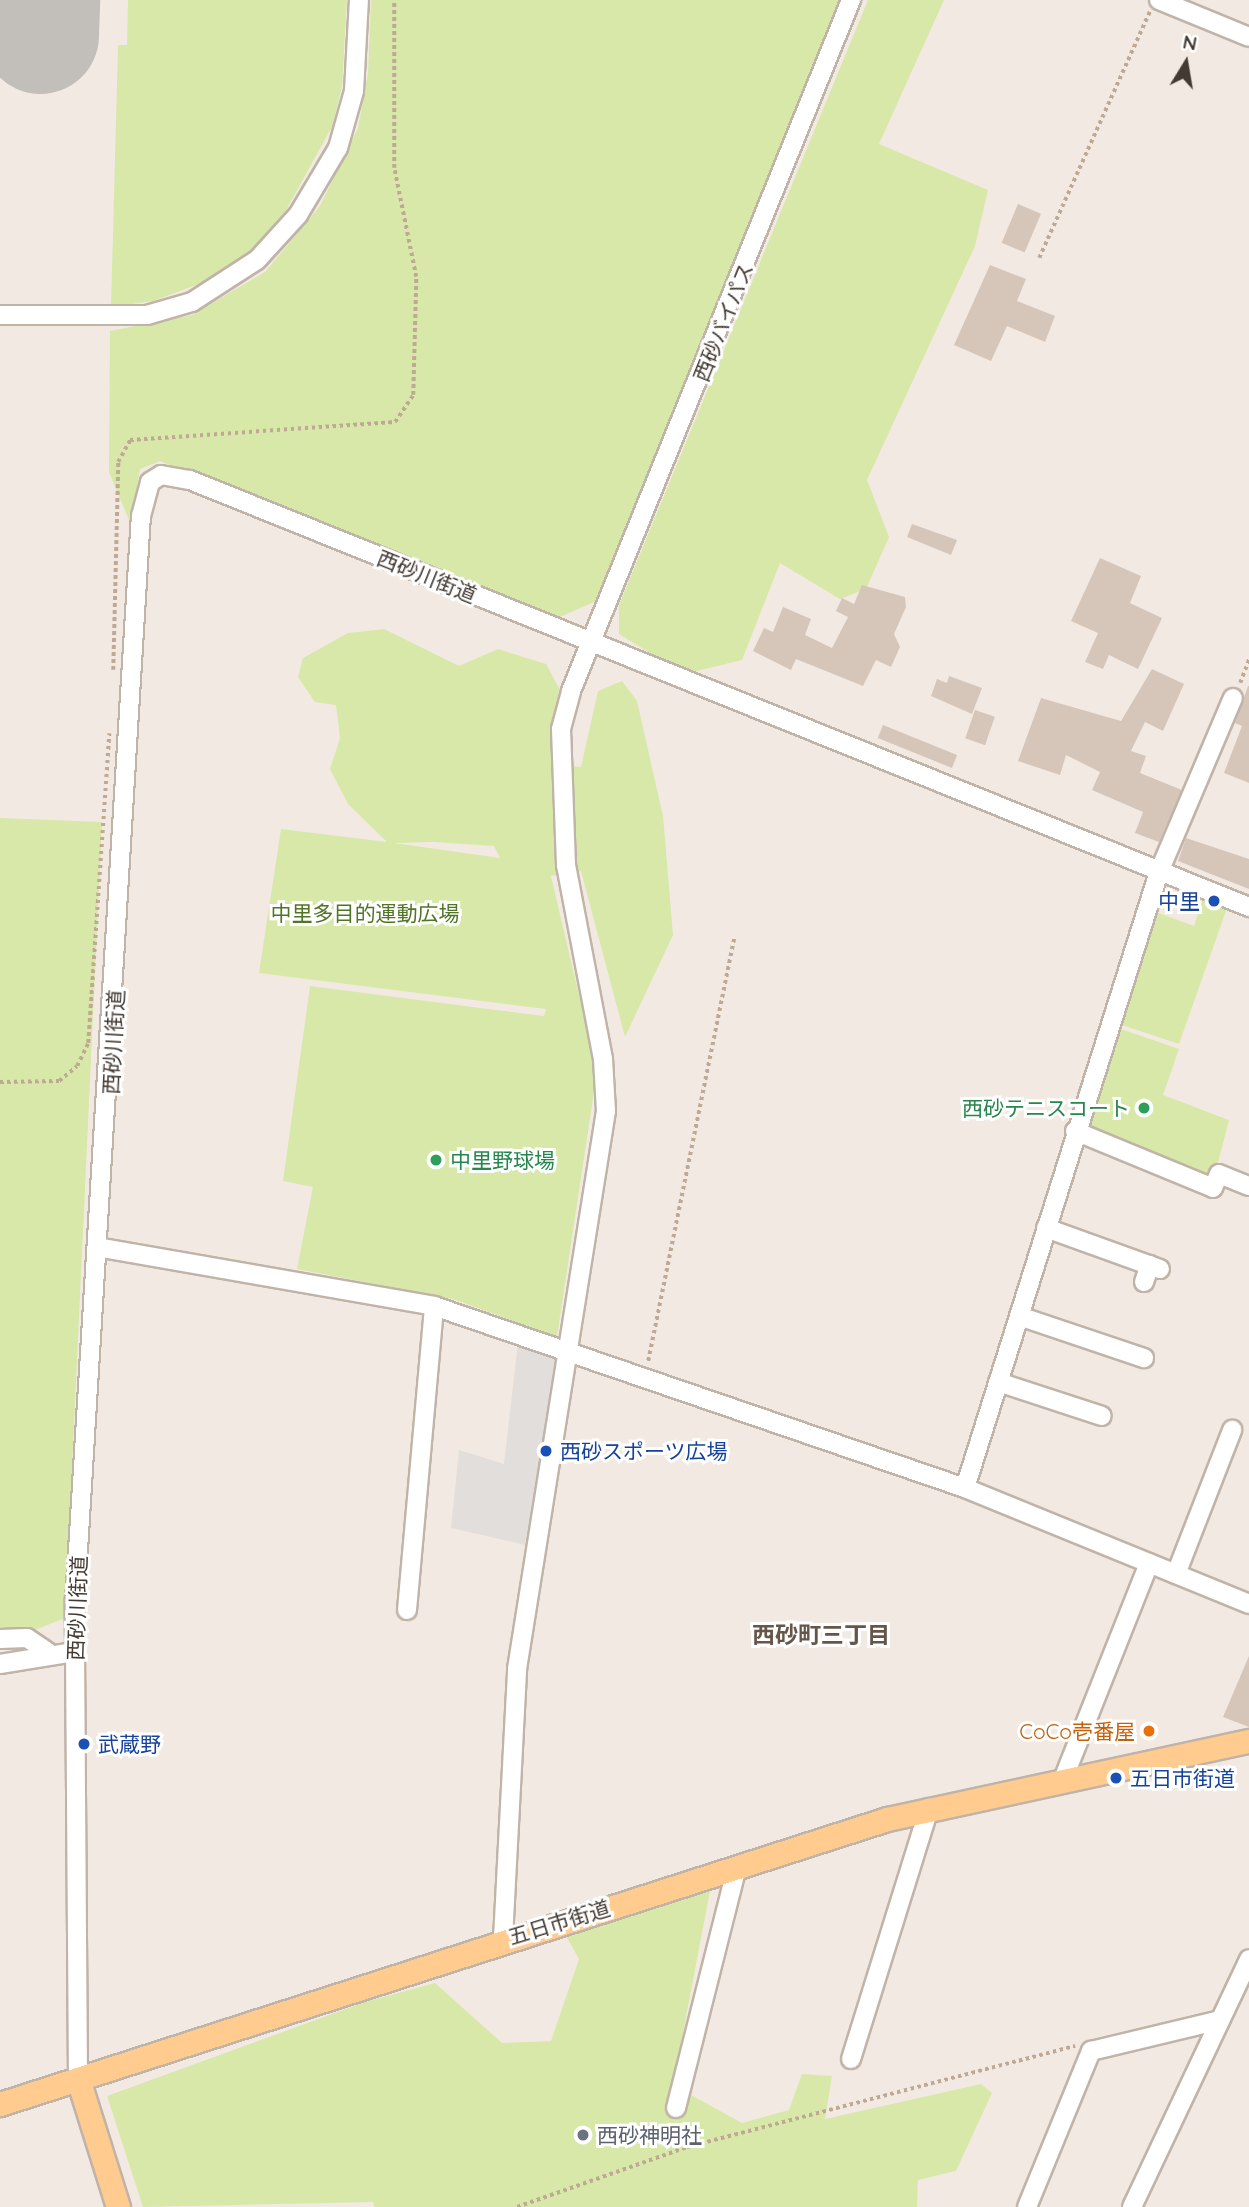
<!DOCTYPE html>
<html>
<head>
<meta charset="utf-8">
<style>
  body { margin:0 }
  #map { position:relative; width:1249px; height:2207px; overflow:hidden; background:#f2eae2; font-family:Quicksand,"Noto Sans JP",sans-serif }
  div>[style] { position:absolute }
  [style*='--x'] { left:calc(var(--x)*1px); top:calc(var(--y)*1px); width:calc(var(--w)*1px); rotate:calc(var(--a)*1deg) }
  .green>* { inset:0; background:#d7e8a9 }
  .parking>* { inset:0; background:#e2dedb }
  .runway>* { height:117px; margin:-58.5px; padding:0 58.5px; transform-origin:58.5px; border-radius:58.5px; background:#c2beba }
  .building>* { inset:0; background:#d6c6ba; transform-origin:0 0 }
  .path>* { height:3.5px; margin-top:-1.75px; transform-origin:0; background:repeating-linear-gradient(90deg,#bfa995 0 3.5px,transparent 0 7px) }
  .roads { filter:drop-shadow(2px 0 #c0b3a8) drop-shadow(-2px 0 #c0b3a8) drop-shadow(0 2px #c0b3a8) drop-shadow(0 -2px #c0b3a8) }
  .minor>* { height:18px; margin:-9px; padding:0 9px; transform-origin:9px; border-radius:9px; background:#fff }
  .major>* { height:23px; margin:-11.5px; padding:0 11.5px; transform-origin:11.5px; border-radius:11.5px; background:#ffcb8e }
  .dots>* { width:19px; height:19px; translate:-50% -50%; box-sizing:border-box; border:4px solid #fff; border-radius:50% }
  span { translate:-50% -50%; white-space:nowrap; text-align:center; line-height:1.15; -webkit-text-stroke:6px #fff; paint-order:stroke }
  .street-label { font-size:21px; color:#433a33 }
  .transit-label { font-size:21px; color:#164399 }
  .right { translate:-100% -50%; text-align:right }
  .left { translate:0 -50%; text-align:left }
  .park-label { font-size:21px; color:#527525 }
  .leisure-label { font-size:21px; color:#27864d }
  .food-label { font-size:21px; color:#c56008 }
  .worship-label { font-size:21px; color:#5b616d }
  .neighbourhood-label { font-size:23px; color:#66564a; font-weight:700 }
  .north { position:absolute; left:1151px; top:28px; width:70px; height:70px; -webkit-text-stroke:5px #fff; paint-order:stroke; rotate:11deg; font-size:19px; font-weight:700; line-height:28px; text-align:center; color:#433a33 }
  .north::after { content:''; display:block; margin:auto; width:24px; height:32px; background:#433a33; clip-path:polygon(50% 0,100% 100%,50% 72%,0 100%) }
</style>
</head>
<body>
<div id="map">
  <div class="green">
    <i style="clip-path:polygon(128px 0,347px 0,342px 86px,333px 125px,285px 212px,246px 255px,207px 281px,153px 301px,111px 307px,118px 45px,127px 45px)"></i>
    <i style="clip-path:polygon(371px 0,842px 0,596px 601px,560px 617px,160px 461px,140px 469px,131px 525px,109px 472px,110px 331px,192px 315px,265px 272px,320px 206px,358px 128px,368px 73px)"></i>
    <i style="clip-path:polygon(868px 0,944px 0,879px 144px,988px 190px,975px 246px,867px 480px,889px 537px,866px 589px,840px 599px,780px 563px,742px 660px,684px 674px,619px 634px,619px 605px)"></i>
    <i style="clip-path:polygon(evenodd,384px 629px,459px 666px,498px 649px,546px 664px,559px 688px,551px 764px,581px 767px,598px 691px,622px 681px,637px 701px,663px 816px,673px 935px,625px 1037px,581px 871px,551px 876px,597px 1072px,557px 1337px,453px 1299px,297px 1269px,313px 1187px,283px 1181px,310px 986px,544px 1016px,546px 1009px,259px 973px,281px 829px,387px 842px,348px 804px,330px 769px,340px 738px,336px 705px,315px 702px,298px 677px,303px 658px,348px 633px,384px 629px,434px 842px,494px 846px,500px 858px,394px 843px,434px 842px)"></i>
    <i style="clip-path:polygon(0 818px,102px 822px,65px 1618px,25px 1634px,0 1632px)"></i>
    <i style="clip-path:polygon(1203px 899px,1227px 908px,1179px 1044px,1119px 1024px,1156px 912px,1194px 926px)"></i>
    <i style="clip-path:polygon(1118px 1028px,1179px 1049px,1163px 1095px,1229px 1120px,1213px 1182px,1086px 1128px)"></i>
    <i style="clip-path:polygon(710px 1891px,673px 2085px,742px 2123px,789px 2110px,802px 2074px,832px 2076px,825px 2119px,981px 2084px,992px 2093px,956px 2171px,918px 2180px,917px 2207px,374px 2207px,373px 2202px,143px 2207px,107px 2096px,365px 2002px,435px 1983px,502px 2043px,551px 2041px,579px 1959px,566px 1936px)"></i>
  </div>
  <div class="parking">
    <i style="clip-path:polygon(518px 1342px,558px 1358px,525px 1545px,451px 1528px,459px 1450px,504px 1464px)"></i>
  </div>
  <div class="runway">
    <i style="--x:40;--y:35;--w:35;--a:-88"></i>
  </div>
  <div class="building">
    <i style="left:1018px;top:204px;width:25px;height:42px;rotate:23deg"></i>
    <i style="clip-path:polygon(990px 265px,1026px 279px,1017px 301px,1055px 316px,1045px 342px,1007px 326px,991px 361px,954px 345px)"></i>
    <i style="clip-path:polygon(912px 524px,957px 540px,951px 555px,907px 537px)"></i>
    <i style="clip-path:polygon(1100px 558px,1141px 576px,1130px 603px,1162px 618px,1138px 669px,1109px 655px,1103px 669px,1085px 662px,1098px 633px,1071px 621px)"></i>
    <i style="clip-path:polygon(862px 585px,905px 597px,906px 607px,894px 634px,900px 647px,891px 667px,876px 660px,863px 686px,796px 659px,791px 670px,753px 651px,764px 628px,773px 632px,783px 607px,811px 619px,805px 635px,832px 648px,848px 617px,836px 611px,842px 598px,854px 604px)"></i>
    <i style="clip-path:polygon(1152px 669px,1184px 684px,1163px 731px,1145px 722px,1131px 751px,1146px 756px,1140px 773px,1182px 790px,1159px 842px,1135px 833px,1143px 812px,1092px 790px,1100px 772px,1066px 755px,1060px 775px,1018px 761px,1041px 698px,1121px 721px)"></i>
    <i style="clip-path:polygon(949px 676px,982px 688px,972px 714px,931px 696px,937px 679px,947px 683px)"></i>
    <i style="clip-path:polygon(1248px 686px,1249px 686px,1249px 783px,1224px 773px,1242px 726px,1235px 723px)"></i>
    <i style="left:975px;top:710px;width:21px;height:30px;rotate:19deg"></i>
    <i style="left:883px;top:725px;width:80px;height:14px;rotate:22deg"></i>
    <i style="clip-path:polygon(1186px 838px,1249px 859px,1249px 889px,1178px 861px)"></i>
    <i style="clip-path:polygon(1249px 1656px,1249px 1727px,1223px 1717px)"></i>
  </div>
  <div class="path">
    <i style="--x:1039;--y:258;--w:271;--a:-65.8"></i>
    <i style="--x:113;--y:670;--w:208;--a:-88.6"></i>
    <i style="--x:118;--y:462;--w:25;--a:-61"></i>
    <i style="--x:130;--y:440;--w:266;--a:-3.9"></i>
    <i style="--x:395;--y:422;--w:32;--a:-56"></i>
    <i style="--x:413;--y:395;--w:118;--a:-88.5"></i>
    <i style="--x:416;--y:277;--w:111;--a:-101.4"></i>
    <i style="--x:394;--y:168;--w:168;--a:-90"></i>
    <i style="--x:1240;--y:683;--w:26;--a:-69"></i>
    <i style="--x:0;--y:1082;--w:59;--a:-1"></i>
    <i style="--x:59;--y:1081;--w:23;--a:-40"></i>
    <i style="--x:77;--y:1066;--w:25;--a:-64"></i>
    <i style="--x:88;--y:1043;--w:310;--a:-86.1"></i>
    <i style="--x:648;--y:1361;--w:432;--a:-78.5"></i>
    <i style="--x:517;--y:2207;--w:180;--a:-19.4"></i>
    <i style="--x:687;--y:2147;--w:401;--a:-14.6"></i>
  </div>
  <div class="roads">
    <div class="minor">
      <i style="--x:1159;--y:0;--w:97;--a:22.3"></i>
      <i style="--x:0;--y:315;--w:147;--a:0"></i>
      <i style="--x:147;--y:315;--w:47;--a:-16.1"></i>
      <i style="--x:192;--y:302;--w:77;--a:-32.9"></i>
      <i style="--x:257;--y:260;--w:61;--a:-47.7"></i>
      <i style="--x:298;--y:215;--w:78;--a:-59.2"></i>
      <i style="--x:338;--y:148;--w:59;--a:-74.3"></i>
      <i style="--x:354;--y:91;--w:91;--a:-86.9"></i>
      <i style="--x:1075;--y:1131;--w:149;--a:22.4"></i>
      <i style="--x:1213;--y:1188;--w:15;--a:-67"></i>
      <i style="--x:1219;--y:1174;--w:32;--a:22"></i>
      <i style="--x:1046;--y:1228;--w:121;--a:19.8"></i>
      <i style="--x:102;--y:1248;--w:337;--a:9.9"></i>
      <i style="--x:434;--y:1306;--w:561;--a:18.92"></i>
      <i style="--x:965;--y:1488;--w:307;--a:22.2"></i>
      <i style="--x:1144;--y:1282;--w:18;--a:-71"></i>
      <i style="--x:1019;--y:1316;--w:132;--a:18.6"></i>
      <i style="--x:998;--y:1382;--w:109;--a:18.1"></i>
      <i style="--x:965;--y:1488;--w:646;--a:-72.52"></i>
      <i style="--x:1159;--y:872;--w:189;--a:-67"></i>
      <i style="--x:1176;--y:1574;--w:155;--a:-68.7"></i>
      <i style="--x:407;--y:1610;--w:305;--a:-84.9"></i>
      <i style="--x:0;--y:1639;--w:27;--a:-2"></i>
      <i style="--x:27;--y:1638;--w:25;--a:34"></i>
      <i style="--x:0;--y:1664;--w:75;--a:-9.2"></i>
      <i style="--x:1064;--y:1777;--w:230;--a:-68.3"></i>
      <i style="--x:503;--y:1939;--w:270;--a:-87"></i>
      <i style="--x:517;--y:1669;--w:565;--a:-80.94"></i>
      <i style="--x:606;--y:1111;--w:52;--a:-93.3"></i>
      <i style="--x:603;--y:1059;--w:197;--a:-100.8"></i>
      <i style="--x:566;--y:865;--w:136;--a:-92.1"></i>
      <i style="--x:561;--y:729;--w:39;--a:-75"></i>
      <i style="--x:571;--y:691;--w:746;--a:-67.94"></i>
      <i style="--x:851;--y:2059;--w:263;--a:-72.7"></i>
      <i style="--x:78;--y:2079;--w:479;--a:-90.4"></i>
      <i style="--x:75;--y:1600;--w:1086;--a:-86.52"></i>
      <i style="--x:141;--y:516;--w:35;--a:-75"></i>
      <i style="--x:150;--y:482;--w:13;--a:-32"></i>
      <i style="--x:161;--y:475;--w:29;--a:10"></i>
      <i style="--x:190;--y:480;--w:1142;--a:21.96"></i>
      <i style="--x:676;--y:2108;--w:249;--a:-75.8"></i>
      <i style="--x:1027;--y:2207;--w:169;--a:-67.7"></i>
      <i style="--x:1091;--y:2051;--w:133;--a:-13.5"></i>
      <i style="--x:1132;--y:2207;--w:274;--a:-64.7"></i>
    </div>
    <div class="major">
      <i style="--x:78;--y:2079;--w:134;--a:72.6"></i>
      <i style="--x:0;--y:2104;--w:932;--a:-17.81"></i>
      <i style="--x:887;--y:1819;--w:370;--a:-12.2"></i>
    </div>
  </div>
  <div class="dots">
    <i style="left:1214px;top:901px;background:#1a4fb4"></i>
    <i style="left:1144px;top:1108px;background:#2e9e5b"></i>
    <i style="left:436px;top:1160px;background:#2e9e5b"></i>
    <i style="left:546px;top:1451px;background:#1a4fb4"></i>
    <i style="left:1149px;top:1731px;background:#e8710a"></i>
    <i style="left:84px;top:1744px;background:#1a4fb4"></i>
    <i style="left:1116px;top:1778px;background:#1a4fb4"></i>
    <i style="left:583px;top:2135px;background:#6b7280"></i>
  </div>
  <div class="street-label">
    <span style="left:723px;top:322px;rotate:-68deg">西砂バイパス</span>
    <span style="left:427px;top:576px;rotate:22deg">西砂川街道</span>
    <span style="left:113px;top:1042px;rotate:-87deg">西砂川街道</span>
    <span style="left:77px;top:1608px;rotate:-88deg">西砂川街道</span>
    <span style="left:559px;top:1922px;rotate:-17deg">五日市街道</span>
  </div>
  <div class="transit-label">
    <span class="right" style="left:1200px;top:901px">中里</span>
    <span class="left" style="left:560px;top:1451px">西砂スポーツ広場</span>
    <span class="left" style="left:98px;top:1744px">武蔵野</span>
    <span class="left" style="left:1130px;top:1778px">五日市街道</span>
  </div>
  <div class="park-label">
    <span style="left:365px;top:913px">中里多目的運動広場</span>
  </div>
  <div class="leisure-label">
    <span class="right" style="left:1130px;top:1108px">西砂テニスコート</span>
    <span class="left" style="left:450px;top:1160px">中里野球場</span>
  </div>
  <div class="food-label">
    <span class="right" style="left:1135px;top:1731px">CoCo壱番屋</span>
  </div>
  <div class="worship-label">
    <span class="left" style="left:597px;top:2135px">西砂神明社</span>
  </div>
  <div class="neighbourhood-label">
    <span style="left:821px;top:1635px">西砂町三丁目</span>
  </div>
  <div class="north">N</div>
</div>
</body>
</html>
